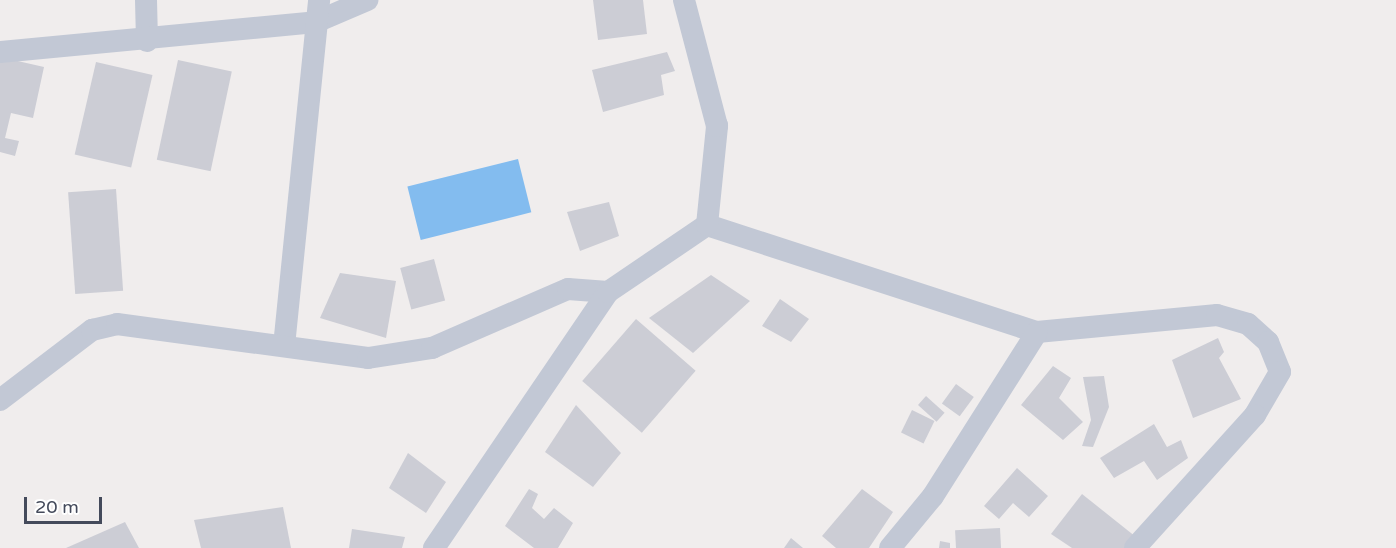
<!DOCTYPE html>
<html>
<head>
<meta charset="utf-8">
<style>
  body { margin:0 }
  #map { position:relative; width:1396px; height:548px; overflow:hidden; background:#f0eded; font-family:"Varela Round",sans-serif }
  div>[style] { position:absolute }
  [style*='--x'] { left:calc(var(--x)*1px); top:calc(var(--y)*1px); width:calc(var(--w)*1px); rotate:calc(var(--a)*1deg) }
  .water>* { inset:0; background:#83bcef; transform-origin:0 0 }
  .building>* { inset:0; background:#cccdd5; transform-origin:0 0 }
  .street>* { height:22px; margin:-11px; padding:0 11px; transform-origin:11px; border-radius:11px; background:#c2c8d5 }
  span { translate:-50% -50%; white-space:nowrap; text-align:center; line-height:1.15; -webkit-text-stroke:4.5px #fff; paint-order:stroke }
  .scale { position:absolute; left:24px; top:497px; width:78px; height:27px; box-sizing:border-box; border:3px solid #444a5b; border-top:0; padding-left:8px; font-size:18px; line-height:21px; white-space:nowrap; color:#444a5b; -webkit-text-stroke:4px #fff; paint-order:stroke }
</style>
</head>
<body>
<div id="map">
  <div class="water">
    <i style="left:518px;top:159px;width:55px;height:114px;rotate:76deg"></i>
  </div>
  <div class="building">
    <i style="clip-path:polygon(593px 0,643px 0,647px 34px,598px 40px)"></i>
    <i style="clip-path:polygon(667px 52px,675px 71px,661px 75px,664px 95px,603px 112px,592px 70px)"></i>
    <i style="clip-path:polygon(0 57px,44px 67px,33px 118px,11px 113px,5px 138px,19px 141px,15px 156px,0 152px)"></i>
    <i style="left:178px;top:60px;width:55px;height:102px;rotate:12deg"></i>
    <i style="left:96px;top:62px;width:58px;height:95px;rotate:13deg"></i>
    <i style="left:116px;top:189px;width:102px;height:48px;rotate:86deg"></i>
    <i style="clip-path:polygon(609px 202px,619px 236px,580px 251px,567px 212px)"></i>
    <i style="left:434px;top:259px;width:43px;height:35px;rotate:75deg"></i>
    <i style="clip-path:polygon(340px 273px,396px 281px,386px 338px,320px 318px)"></i>
    <i style="clip-path:polygon(711px 275px,750px 301px,693px 353px,649px 318px)"></i>
    <i style="clip-path:polygon(780px 299px,809px 319px,791px 342px,762px 326px)"></i>
    <i style="left:636px;top:319px;width:79px;height:82px;rotate:41deg"></i>
    <i style="clip-path:polygon(1218px 338px,1224px 352px,1219px 358px,1241px 399px,1193px 418px,1172px 360px)"></i>
    <i style="clip-path:polygon(1053px 366px,1071px 378px,1059px 398px,1083px 422px,1063px 440px,1021px 405px)"></i>
    <i style="clip-path:polygon(1104px 376px,1109px 407px,1093px 447px,1082px 446px,1091px 420px,1083px 377px)"></i>
    <i style="left:956px;top:384px;width:22px;height:24px;rotate:36deg"></i>
    <i style="left:926px;top:396px;width:25px;height:12px;rotate:42deg"></i>
    <i style="clip-path:polygon(576px 405px,621px 453px,593px 487px,545px 452px)"></i>
    <i style="left:912px;top:410px;width:25px;height:25px;rotate:26deg"></i>
    <i style="clip-path:polygon(1154px 424px,1167px 447px,1181px 440px,1188px 458px,1157px 480px,1144px 461px,1114px 478px,1100px 458px)"></i>
    <i style="clip-path:polygon(408px 453px,446px 482px,426px 513px,389px 488px)"></i>
    <i style="clip-path:polygon(1017px 468px,1048px 496px,1029px 517px,1013px 503px,999px 519px,984px 506px)"></i>
    <i style="clip-path:polygon(529px 489px,538px 494px,532px 508px,544px 519px,554px 508px,573px 523px,558px 548px,534px 548px,505px 526px)"></i>
    <i style="clip-path:polygon(862px 489px,893px 512px,869px 548px,836px 548px,822px 536px)"></i>
    <i style="clip-path:polygon(1082px 494px,1136px 537px,1128px 548px,1072px 548px,1051px 534px)"></i>
    <i style="clip-path:polygon(283px 507px,291px 548px,201px 548px,194px 520px)"></i>
    <i style="clip-path:polygon(125px 522px,139px 548px,66px 548px)"></i>
    <i style="left:1000px;top:528px;width:20px;height:45px;rotate:87deg"></i>
    <i style="clip-path:polygon(352px 529px,405px 537px,402px 548px,349px 548px)"></i>
    <i style="clip-path:polygon(791px 538px,803px 548px,784px 548px)"></i>
    <i style="clip-path:polygon(940px 541px,950px 543px,950px 548px,939px 548px)"></i>
  </div>
  <div class="street">
    <i style="--x:146;--y:0;--w:41;--a:88.6"></i>
    <i style="--x:0;--y:52;--w:317;--a:-5.4"></i>
    <i style="--x:316;--y:22;--w:56;--a:-23.3"></i>
    <i style="--x:707;--y:225;--w:347;--a:18"></i>
    <i style="--x:1037;--y:332;--w:181;--a:-5.4"></i>
    <i style="--x:1217;--y:315;--w:32;--a:16"></i>
    <i style="--x:1248;--y:324;--w:27;--a:42"></i>
    <i style="--x:1268;--y:342;--w:32;--a:68"></i>
    <i style="--x:1280;--y:372;--w:50;--a:120.2"></i>
    <i style="--x:1255;--y:415;--w:179;--a:132.1"></i>
    <i style="--x:284;--y:346;--w:348;--a:-84.2"></i>
    <i style="--x:0;--y:400;--w:116;--a:-37.3"></i>
    <i style="--x:92;--y:330;--w:26;--a:-13"></i>
    <i style="--x:117;--y:324;--w:253;--a:7.7"></i>
    <i style="--x:368;--y:358;--w:65;--a:-8.9"></i>
    <i style="--x:432;--y:348;--w:148;--a:-23.5"></i>
    <i style="--x:568;--y:289;--w:40;--a:4.3"></i>
    <i style="--x:434;--y:548;--w:310;--a:-55.8"></i>
    <i style="--x:608;--y:292;--w:120;--a:-34.1"></i>
    <i style="--x:707;--y:225;--w:100;--a:-84.2"></i>
    <i style="--x:717;--y:126;--w:130;--a:-104.7"></i>
    <i style="--x:890;--y:548;--w:67;--a:-50.4"></i>
    <i style="--x:933;--y:496;--w:194;--a:-57.6"></i>
  </div>
  <div class="scale">20 m</div>
</div>
</body>
</html>
